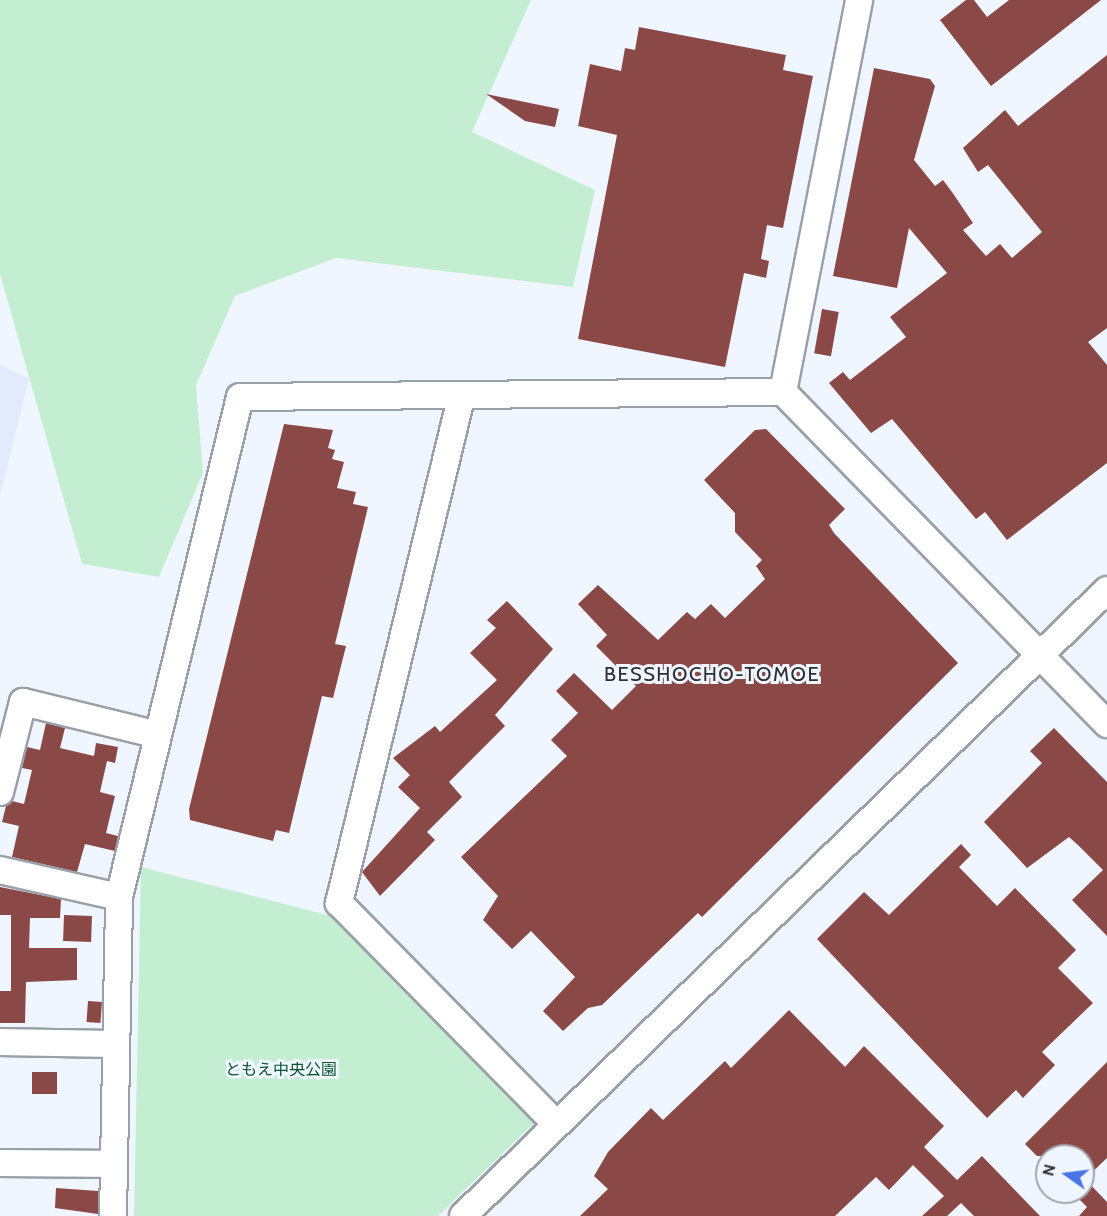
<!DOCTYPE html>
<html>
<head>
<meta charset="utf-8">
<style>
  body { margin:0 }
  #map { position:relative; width:1107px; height:1216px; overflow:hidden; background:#f0f6ff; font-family:Cabin,"Noto Sans JP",sans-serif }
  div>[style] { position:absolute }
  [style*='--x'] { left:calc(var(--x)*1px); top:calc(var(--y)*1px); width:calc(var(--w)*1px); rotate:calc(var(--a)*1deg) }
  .built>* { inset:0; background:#e1ebfb }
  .green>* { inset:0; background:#c4eed1 }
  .building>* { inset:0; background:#8a4947; transform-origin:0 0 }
  .roads { filter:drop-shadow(2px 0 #9aa0a8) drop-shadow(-2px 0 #9aa0a8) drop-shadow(0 2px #9aa0a8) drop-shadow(0 -2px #9aa0a8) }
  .minor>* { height:26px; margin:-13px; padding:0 13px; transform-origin:13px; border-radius:13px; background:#fff }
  span { translate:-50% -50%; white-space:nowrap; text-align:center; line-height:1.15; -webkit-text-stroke:6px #f0f6ff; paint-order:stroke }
  .park-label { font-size:16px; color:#08552e }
  .quarter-label { font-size:20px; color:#2d2f32; letter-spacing:1.5px }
  .north { position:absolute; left:1035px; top:1144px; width:60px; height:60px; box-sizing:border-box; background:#f0f6ff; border:2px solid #a2a6ad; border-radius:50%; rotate:284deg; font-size:16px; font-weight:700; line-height:24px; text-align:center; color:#2d2f32 }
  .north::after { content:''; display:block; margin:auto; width:21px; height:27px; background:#4a75e7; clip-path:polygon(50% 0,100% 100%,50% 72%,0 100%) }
</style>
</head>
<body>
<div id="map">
  <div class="built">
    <i style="clip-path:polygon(0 364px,29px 379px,0 496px)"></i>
  </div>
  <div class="green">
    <i style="clip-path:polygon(0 0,531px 0,472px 132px,595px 190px,573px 287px,336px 258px,235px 296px,196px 385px,203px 473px,159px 577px,82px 564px,0 274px)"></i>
    <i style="clip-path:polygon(141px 867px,335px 917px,535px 1122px,438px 1216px,134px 1216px)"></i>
  </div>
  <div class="building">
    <i style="clip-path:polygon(966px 0,974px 0,987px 17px,1009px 0,1101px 0,991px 86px,940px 20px)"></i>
    <i style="clip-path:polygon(639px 27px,786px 55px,783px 70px,813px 76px,783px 228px,767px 225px,761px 259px,769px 261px,766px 278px,744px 273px,725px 367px,578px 339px,617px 135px,578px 126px,590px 64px,621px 71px,625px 48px,635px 50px)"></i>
    <i style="clip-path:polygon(1107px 55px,1107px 328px,1088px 342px,1107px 365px,1107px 463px,1007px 540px,985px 512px,976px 519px,892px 419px,871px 433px,829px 383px,843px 372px,850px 380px,906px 337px,890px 317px,947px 273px,909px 228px,897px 288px,833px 276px,874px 68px,930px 79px,935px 86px,914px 160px,935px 186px,943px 180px,952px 192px,973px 223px,963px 230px,986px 256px,1000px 244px,1012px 258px,1042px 232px,988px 165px,978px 172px,963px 148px,1005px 110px,1018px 126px)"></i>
    <i style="clip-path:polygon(486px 94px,559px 109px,555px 127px,525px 121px)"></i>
    <i style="left:822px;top:309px;width:17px;height:45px;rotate:10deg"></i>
    <i style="clip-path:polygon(284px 424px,333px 430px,328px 448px,335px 450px,332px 459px,344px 462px,337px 488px,356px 492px,353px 504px,368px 507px,335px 644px,346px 646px,333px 698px,322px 696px,289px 833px,276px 830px,273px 841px,190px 820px,189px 809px)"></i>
    <i style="clip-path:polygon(766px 429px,845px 509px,829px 525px,834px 533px,958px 663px,702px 917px,698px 913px,602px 1005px,588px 1008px,563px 1031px,543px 1011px,575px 977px,531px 931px,512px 949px,483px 920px,498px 896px,461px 857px,567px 756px,551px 740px,578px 713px,556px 691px,574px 673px,612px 710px,636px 686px,596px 646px,607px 635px,578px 604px,598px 585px,658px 640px,687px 612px,695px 619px,711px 604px,725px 618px,765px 579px,756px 566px,762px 560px,735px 532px,735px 513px,704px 480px,755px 430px)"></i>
    <i style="clip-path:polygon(507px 601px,553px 649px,495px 715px,505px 726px,449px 782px,462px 797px,427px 832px,435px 840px,380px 896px,362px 872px,420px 808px,398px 787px,410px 775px,393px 758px,435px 726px,440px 732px,497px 680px,470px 653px,496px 628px,487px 620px)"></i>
    <i style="clip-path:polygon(46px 723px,65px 728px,60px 748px,94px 756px,96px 743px,118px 747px,115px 763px,107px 761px,100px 792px,115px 796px,106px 833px,118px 836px,115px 851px,85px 844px,77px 872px,12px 857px,19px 826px,2px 822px,6px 806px,12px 801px,24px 804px,32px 770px,22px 768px,27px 747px,40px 750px)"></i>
    <i style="clip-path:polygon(1054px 728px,1107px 782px,1107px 936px,1072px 900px,1103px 870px,1079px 846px,1069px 837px,1027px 868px,984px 822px,1042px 763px,1030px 751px)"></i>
    <i style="clip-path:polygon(961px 844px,971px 855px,959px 867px,997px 906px,1015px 888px,1076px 950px,1058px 968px,1093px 1003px,1042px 1052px,1055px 1065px,1023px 1098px,1016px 1090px,987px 1118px,817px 939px,864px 892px,889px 915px)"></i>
    <i style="clip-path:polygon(0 887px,61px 899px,60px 918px,30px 918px,29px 948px,77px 948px,77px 980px,26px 982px,25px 1023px,0 1023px,0 991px,11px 991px,11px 915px,0 915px)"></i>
    <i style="left:64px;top:915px;width:28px;height:26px;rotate:2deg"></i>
    <i style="left:88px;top:1001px;width:14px;height:21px;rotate:4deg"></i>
    <i style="clip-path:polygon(789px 1010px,845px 1067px,864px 1046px,944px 1126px,924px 1147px,957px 1180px,982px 1156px,1040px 1216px,974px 1216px,961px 1203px,947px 1216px,922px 1216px,944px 1196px,913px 1165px,889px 1190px,876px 1177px,835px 1216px,580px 1216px,608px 1189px,594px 1176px,608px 1152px,651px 1108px,663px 1120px,725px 1061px,731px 1068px)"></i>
    <i style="clip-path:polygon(1107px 1062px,1107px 1158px,1085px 1179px,1107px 1202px,1107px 1216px,1079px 1216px,1087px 1207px,1072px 1192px,1083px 1192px,1083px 1156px,1037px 1156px,1025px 1144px)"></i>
    <i style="left:32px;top:1072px;width:25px;height:22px"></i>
    <i style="clip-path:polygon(56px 1188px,98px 1191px,98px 1214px,55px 1208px)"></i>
  </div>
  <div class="roads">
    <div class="minor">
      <i style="--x:783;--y:392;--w:464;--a:45.7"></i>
      <i style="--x:783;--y:392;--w:399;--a:-79"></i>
      <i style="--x:461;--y:398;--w:520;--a:103.58"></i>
      <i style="--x:339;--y:903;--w:308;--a:45.5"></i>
      <i style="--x:0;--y:792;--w:93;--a:-75.7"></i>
      <i style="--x:23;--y:702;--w:139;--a:13.7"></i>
      <i style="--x:0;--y:870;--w:122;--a:12.8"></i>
      <i style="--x:0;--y:1042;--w:115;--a:1"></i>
      <i style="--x:0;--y:1163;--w:113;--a:0.5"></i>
      <i style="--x:113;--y:1216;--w:319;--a:-88.9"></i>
      <i style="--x:119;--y:897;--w:514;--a:-76.4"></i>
      <i style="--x:240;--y:397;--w:543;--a:-0.53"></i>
      <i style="--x:463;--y:1216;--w:898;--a:-44.19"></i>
    </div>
  </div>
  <div class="park-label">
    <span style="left:281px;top:1070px">ともえ中央公園</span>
  </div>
  <div class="quarter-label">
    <span style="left:712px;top:674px">BESSHOCHO-TOMOE</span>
  </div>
  <div class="north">N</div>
</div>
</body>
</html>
